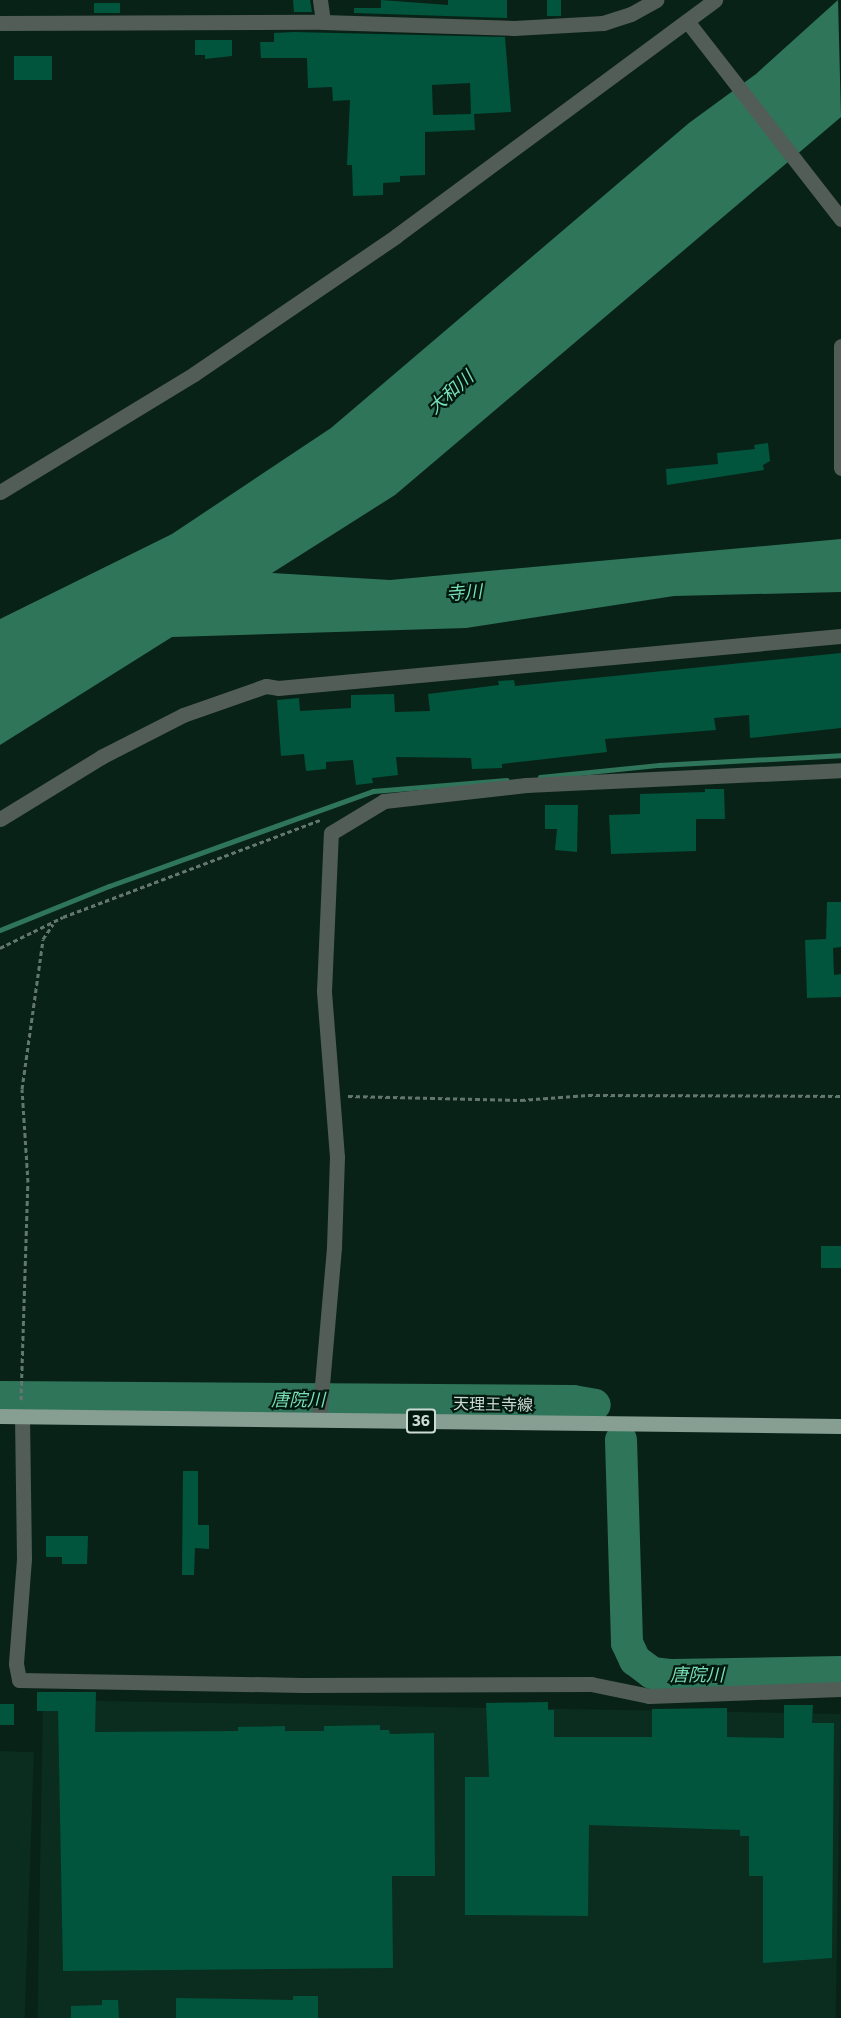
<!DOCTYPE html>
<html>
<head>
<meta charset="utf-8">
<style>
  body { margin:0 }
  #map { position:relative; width:841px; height:2018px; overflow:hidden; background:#092218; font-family:Commissioner,"Noto Sans JP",sans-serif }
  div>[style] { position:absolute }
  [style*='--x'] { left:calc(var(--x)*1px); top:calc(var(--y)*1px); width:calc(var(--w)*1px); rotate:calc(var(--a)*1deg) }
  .built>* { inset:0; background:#0a2d20; transform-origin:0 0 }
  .water>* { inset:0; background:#2f755a }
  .stream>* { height:5px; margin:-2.5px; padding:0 2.5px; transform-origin:2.5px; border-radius:2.5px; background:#2f755a }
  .river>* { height:32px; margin:-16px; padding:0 16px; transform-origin:16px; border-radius:16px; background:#2f755a }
  .building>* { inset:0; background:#00553c; transform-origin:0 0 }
  .path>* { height:3px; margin-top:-1.5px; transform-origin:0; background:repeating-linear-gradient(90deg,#63776e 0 4.5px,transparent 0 7.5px) }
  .minor>* { height:15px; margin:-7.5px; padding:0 7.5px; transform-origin:7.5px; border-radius:7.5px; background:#525d57 }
  .tertiary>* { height:15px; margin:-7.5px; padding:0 7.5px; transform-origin:7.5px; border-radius:7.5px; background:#525d57 }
  .primary>* { height:15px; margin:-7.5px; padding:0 7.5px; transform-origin:7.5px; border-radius:7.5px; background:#879e93 }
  span { translate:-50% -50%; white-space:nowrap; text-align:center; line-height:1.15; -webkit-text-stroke:4.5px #01180f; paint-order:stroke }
  .shield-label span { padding:2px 4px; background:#01180f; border:2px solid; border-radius:4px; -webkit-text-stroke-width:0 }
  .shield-label { font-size:15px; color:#cddbd4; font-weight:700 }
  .street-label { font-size:16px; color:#cddbd4 }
  .water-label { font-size:18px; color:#79dfb5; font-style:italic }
</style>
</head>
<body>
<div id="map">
  <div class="built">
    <i style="left:43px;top:1700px;width:798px;height:318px;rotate:1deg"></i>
    <i style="left:0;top:1751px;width:34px;height:267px;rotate:2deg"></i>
  </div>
  <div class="water">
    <i style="clip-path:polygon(838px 0,841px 117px,395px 495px,272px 573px,390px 580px,841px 539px,841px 592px,674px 596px,466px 628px,172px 637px,0 745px,0 619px,172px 534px,331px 428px,689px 123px,756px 74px)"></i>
  </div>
  <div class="stream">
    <i style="--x:540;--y:777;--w:120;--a:-5.8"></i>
    <i style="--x:659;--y:765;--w:182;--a:-3.1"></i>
    <i style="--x:0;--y:930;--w:118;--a:-22"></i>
    <i style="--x:109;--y:886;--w:281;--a:-19.8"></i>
    <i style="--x:373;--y:791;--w:134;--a:-4.7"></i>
  </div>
  <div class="river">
    <i style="--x:0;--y:1397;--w:573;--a:0.4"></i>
    <i style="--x:573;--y:1401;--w:22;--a:10"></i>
    <i style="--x:621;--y:1440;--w:203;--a:88.3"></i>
    <i style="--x:627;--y:1643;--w:19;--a:65"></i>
    <i style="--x:635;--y:1660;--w:21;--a:37"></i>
    <i style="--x:652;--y:1673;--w:20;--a:6"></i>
    <i style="--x:672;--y:1675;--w:169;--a:-1"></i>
  </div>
  <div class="building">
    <i style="clip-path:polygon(293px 0,310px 0,312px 12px,294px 12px)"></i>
    <i style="clip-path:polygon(381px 0,448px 5px,448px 0,507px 0,507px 18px,354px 13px,354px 8px,381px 8px)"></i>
    <i style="left:547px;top:0;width:14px;height:16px"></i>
    <i style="left:94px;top:3px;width:26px;height:10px"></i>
    <i style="clip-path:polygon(evenodd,294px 32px,505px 37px,511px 112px,474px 114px,475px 130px,425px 132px,425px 175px,400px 176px,400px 182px,383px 183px,383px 195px,353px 196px,352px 165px,347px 165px,350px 100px,333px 101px,332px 87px,308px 88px,307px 58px,261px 58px,260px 42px,274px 42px,274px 33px,294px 32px,470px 83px,471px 114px,433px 115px,432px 85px,470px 83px)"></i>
    <i style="clip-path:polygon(195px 40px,232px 40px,232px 56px,205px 59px,205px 55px,195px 55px)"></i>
    <i style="left:14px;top:56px;width:38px;height:24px"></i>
    <i style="clip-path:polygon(768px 443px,770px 461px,763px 465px,764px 470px,667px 485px,666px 469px,718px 464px,717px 453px,755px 449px,754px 445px)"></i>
    <i style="clip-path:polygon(841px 653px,841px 728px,750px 738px,749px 715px,714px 718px,716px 730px,605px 739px,607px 752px,502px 764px,502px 768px,472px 769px,471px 758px,396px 757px,398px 775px,372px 778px,373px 783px,356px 785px,353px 760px,326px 762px,326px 769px,306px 771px,304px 754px,281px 756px,277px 700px,299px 698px,300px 711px,351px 708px,351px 695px,394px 694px,395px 712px,430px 711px,428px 694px,499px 685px,498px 681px,514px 680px,515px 686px)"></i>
    <i style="clip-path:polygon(705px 789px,724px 789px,725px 819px,696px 819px,696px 851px,611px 854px,609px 815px,640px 814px,640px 794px,705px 792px)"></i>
    <i style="clip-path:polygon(545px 805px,578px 805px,577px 852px,555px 850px,557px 829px,545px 829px)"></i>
    <i style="clip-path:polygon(827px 902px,841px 902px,841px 947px,833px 948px,834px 975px,841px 974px,841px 997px,807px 998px,805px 940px,826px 939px)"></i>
    <i style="left:841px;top:1246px;width:22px;height:20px;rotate:90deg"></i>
    <i style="clip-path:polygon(183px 1471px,198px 1471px,198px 1525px,209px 1525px,209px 1549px,195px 1548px,194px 1575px,182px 1575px)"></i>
    <i style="clip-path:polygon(46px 1536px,88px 1536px,87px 1564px,62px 1564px,62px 1557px,46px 1557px)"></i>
    <i style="clip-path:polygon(37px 1692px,96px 1692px,95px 1732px,238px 1731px,238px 1727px,285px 1726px,285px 1731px,324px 1731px,324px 1726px,380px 1725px,380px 1730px,389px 1730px,390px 1734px,434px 1733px,435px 1876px,392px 1876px,393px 1968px,63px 1971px,58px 1711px,37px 1711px)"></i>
    <i style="clip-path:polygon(548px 1702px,548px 1710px,554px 1710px,554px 1737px,652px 1737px,652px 1709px,727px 1708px,727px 1737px,784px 1738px,784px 1705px,813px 1705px,812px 1723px,834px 1723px,832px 1958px,763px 1963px,763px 1876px,749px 1876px,749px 1836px,740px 1836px,740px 1830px,589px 1825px,588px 1916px,465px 1915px,465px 1777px,489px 1777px,486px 1703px)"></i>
    <i style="left:0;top:1704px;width:14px;height:21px"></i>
    <i style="clip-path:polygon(293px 1996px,318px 1996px,318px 2018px,176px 2018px,176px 1998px,293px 2000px)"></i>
    <i style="clip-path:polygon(102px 2000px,118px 2000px,119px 2018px,71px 2018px,71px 2006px,102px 2005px)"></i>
  </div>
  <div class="path">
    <i style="--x:0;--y:948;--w:70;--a:-26.2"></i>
    <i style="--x:63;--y:917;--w:275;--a:-20.7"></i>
    <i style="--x:348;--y:1096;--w:173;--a:1.3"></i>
    <i style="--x:521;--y:1100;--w:67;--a:-4.3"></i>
    <i style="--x:588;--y:1095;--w:253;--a:0.2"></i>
    <i style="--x:21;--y:1400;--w:218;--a:-88.2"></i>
    <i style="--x:28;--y:1182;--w:93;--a:-93.7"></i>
    <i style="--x:22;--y:1089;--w:151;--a:-82"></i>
    <i style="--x:43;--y:939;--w:18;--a:-56"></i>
  </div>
  <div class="minor">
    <i style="--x:320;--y:0;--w:22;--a:82"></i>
    <i style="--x:687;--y:21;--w:251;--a:52.1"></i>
    <i style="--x:0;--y:23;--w:323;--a:-0.2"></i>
    <i style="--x:323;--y:22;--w:191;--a:1.8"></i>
    <i style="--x:514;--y:28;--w:89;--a:-3.2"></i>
    <i style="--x:603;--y:23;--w:29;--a:-18"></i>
    <i style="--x:631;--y:14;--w:29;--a:-29"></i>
    <i style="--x:0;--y:492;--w:227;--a:-31.3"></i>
    <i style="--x:194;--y:374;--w:245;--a:-34.3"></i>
    <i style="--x:396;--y:236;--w:397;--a:-36.5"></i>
    <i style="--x:0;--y:819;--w:119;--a:-31.5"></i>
    <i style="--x:101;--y:757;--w:92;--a:-27.1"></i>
    <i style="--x:183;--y:715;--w:88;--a:-19.3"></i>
    <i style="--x:266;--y:686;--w:12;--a:9"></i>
    <i style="--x:278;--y:688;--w:565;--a:-5.28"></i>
    <i style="--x:22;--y:1416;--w:143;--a:89.2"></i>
    <i style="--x:24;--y:1559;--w:105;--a:94.4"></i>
    <i style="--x:16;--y:1664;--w:16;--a:79"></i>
    <i style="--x:19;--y:1680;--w:283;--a:1"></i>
    <i style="--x:302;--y:1685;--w:289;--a:-0.2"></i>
    <i style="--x:591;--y:1684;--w:59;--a:11.7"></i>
    <i style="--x:649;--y:1696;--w:192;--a:-2.1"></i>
    <i style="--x:319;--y:1419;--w:173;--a:-85"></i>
    <i style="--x:334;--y:1247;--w:90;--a:-88.1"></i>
    <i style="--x:337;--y:1157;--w:167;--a:-94.5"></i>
    <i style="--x:324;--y:991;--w:158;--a:-87.5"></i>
    <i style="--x:331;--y:833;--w:62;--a:-31.1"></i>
    <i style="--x:384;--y:801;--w:143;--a:-6.4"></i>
    <i style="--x:526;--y:785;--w:315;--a:-2.7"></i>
  </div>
  <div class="tertiary">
    <i style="--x:841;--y:346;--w:122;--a:90"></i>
  </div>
  <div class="primary">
    <i style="--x:0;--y:1416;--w:841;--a:0.68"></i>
  </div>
  <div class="shield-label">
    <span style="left:421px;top:1421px">36</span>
  </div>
  <div class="street-label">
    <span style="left:493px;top:1404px;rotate:1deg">天理王寺線</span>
  </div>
  <div class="water-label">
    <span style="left:450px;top:392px;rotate:-42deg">大和川</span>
    <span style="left:464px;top:592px;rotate:-4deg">寺川</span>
    <span style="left:298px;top:1399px">唐院川</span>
    <span style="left:697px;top:1674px">唐院川</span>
  </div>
</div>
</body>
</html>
